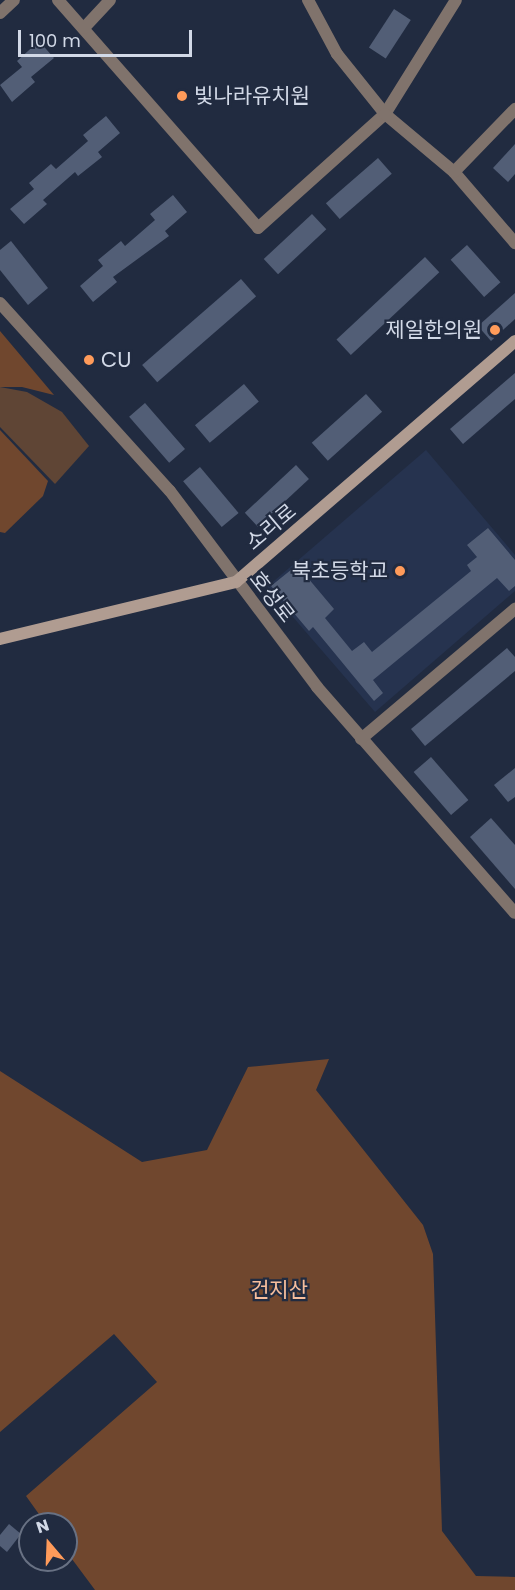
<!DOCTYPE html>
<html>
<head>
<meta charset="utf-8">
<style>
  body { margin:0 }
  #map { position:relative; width:515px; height:1590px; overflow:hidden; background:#212b40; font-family:Poppins,"Noto Sans KR",sans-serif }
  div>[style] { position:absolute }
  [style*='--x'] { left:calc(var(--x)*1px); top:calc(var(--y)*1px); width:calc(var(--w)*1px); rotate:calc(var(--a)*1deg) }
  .built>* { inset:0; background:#26334f }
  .green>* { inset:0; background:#5f4535 }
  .forest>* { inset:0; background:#70472e }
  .building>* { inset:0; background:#525e76; transform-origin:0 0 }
  .street>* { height:12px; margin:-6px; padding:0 6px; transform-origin:6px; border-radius:6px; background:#80736c }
  .secondary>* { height:12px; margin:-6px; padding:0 6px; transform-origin:6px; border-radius:6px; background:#b09c91 }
  .dots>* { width:16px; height:16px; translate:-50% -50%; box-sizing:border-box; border:3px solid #212b40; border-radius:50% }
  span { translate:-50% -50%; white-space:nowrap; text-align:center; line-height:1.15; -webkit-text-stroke:4.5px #212b40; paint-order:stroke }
  .poi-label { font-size:21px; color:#d2d9e7 }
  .left { translate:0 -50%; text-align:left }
  .right { translate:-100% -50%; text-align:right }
  .street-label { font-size:21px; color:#d2d9e7 }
  .park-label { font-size:21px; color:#f6be9d }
  .north { position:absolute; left:18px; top:1512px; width:60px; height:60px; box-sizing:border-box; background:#212b40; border:2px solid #687183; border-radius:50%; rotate:341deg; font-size:16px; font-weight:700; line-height:24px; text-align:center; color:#d2d9e7 }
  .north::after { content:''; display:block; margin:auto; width:21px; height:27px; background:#ff9b5a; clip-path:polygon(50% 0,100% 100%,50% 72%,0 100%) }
  .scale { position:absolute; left:18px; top:30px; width:174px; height:27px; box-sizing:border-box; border:3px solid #d2d9e7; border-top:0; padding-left:8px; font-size:18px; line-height:21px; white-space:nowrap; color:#d2d9e7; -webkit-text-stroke:4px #212b40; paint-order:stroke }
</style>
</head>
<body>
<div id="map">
  <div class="built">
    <i style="clip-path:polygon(426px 450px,515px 555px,515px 591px,375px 712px,267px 587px)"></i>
  </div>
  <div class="green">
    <i style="clip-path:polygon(0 387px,27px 392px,62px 412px,89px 446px,55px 484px,0 427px)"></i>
  </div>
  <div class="forest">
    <i style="clip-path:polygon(0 331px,54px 395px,22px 387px,0 387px)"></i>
    <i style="clip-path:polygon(0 430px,48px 481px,43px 496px,5px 533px,0 532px)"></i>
    <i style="clip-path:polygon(329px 1059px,316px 1090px,423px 1225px,433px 1254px,442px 1531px,476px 1576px,515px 1577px,515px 1590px,95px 1590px,66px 1551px,66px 1524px,46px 1524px,26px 1496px,157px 1382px,114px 1334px,0 1432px,0 1071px,142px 1162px,207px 1150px,248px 1067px)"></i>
  </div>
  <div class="building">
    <i style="left:394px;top:9px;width:20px;height:46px;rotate:33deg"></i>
    <i style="clip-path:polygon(39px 41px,54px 58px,31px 77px,35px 82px,12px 102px,0 85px,22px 67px,17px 61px)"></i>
    <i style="clip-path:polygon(106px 116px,120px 133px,98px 152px,102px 157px,78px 176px,75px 172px,43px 200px,47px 204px,24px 224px,10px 209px,34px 189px,29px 183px,51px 164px,56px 169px,88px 141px,83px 135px)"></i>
    <i style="clip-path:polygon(515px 144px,515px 174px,508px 182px,493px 168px)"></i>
    <i style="left:378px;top:158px;width:21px;height:69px;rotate:49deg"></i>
    <i style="clip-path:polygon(173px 195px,187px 212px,165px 231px,169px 236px,113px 277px,117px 282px,93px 302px,80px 286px,103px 266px,98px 260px,121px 241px,125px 246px,155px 220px,150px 214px)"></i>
    <i style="left:312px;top:214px;width:21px;height:66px;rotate:47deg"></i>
    <i style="clip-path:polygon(11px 241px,48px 288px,28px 305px,0 270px,0 250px)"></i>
    <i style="left:467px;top:245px;width:50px;height:22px;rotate:48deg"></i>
    <i style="left:425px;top:257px;width:21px;height:121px;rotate:47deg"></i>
    <i style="left:241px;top:279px;width:23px;height:131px;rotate:49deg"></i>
    <i style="clip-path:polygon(515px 293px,515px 319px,491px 341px,478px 326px)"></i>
    <i style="clip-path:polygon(515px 373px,515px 399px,463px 444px,450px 429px)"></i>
    <i style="left:244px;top:384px;width:23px;height:64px;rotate:50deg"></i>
    <i style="left:366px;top:394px;width:24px;height:73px;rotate:48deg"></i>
    <i style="left:145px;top:403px;width:61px;height:21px;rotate:49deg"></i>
    <i style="left:296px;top:465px;width:19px;height:70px;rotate:47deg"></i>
    <i style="left:200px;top:467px;width:60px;height:22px;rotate:50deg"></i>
    <i style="clip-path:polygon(488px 528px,515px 560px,515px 586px,509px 591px,497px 578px,373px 680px,383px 693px,374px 701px,313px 627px,309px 631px,271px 586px,297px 565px,334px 609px,325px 618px,352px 651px,364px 642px,372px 652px,471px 571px,467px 565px,477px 557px,467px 545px)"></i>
    <i style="clip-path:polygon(507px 648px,515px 657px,515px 671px,425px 746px,411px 729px)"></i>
    <i style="left:431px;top:757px;width:57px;height:23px;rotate:49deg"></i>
    <i style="clip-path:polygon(515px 768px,515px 797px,508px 802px,494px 785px)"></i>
    <i style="clip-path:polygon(491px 818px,515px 845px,515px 889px,470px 837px)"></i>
    <i style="clip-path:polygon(9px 1524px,21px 1534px,7px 1552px,0 1546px,0 1535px)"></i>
  </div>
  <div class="street">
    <i style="--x:58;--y:0;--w:303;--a:48.7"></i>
    <i style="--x:258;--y:228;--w:171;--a:-41.9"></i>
    <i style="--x:385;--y:114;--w:134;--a:-58.1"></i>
    <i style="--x:308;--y:0;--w:61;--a:61.8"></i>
    <i style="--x:337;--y:54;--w:77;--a:51.3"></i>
    <i style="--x:385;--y:114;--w:90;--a:40"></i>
    <i style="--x:454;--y:172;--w:94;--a:49.3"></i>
    <i style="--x:0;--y:13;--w:19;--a:-43"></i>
    <i style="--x:84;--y:28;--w:38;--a:-47"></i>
    <i style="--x:454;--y:172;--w:88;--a:-45.9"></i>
    <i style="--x:0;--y:303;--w:253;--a:47.9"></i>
    <i style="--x:170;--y:491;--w:245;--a:53.1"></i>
    <i style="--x:317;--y:687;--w:300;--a:48.8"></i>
    <i style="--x:361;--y:739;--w:202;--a:-40.2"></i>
  </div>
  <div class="secondary">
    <i style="--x:0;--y:639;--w:243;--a:-13.6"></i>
    <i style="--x:236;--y:582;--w:369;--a:-40.8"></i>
  </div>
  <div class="dots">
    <i style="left:182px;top:96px;background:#ff9b5a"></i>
    <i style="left:495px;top:330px;background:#ff9b5a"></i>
    <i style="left:89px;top:360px;background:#ff9b5a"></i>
    <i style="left:400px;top:571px;background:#ff9b5a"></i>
  </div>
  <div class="poi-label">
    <span class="left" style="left:194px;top:96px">빛나라유치원</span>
    <span class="right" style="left:482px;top:330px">제일한의원</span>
    <span class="left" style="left:101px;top:360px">CU</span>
    <span class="right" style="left:388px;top:571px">북초등학교</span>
  </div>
  <div class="street-label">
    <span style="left:271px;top:527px;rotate:-40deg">소리로</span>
    <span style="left:272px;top:597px;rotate:52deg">호성로</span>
  </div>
  <div class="park-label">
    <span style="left:279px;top:1290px">건지산</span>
  </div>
  <div class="north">N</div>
  <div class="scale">100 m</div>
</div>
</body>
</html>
